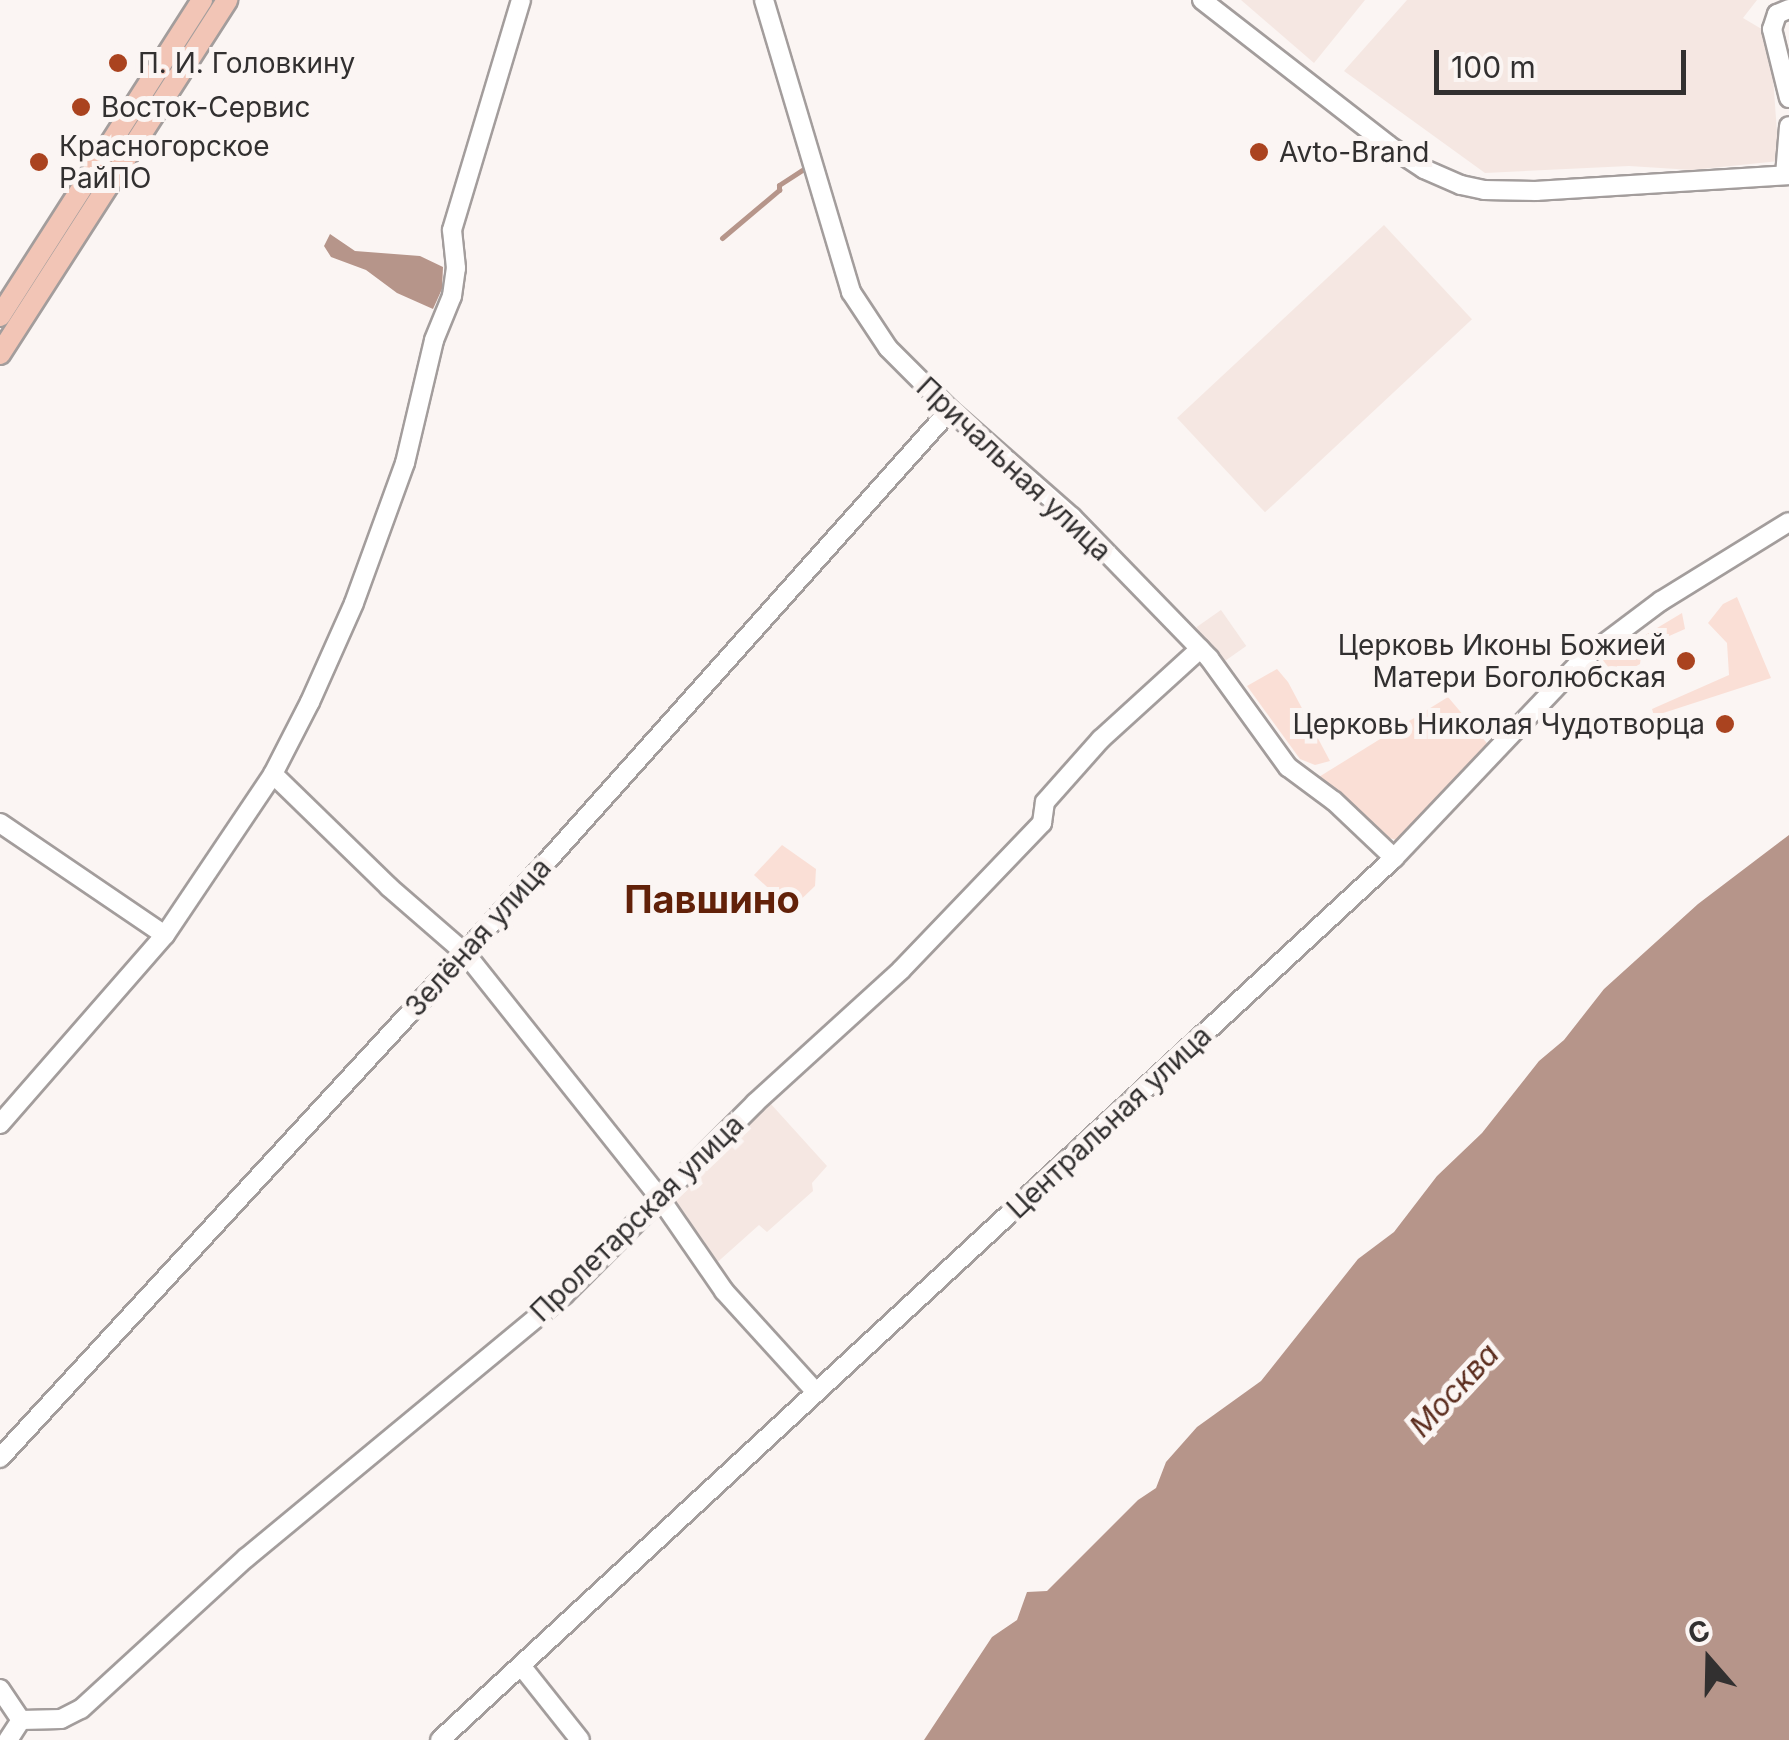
<!DOCTYPE html>
<html>
<head>
<meta charset="utf-8">
<style>
  body { margin:0 }
  #map { position:relative; width:1789px; height:1740px; overflow:hidden; background:#fbf5f3; font-family:Inter,sans-serif }
  div>[style] { position:absolute }
  [style*='--x'] { left:calc(var(--x)*1px); top:calc(var(--y)*1px); width:calc(var(--w)*1px); rotate:calc(var(--a)*1deg) }
  .built>* { inset:0; background:#f5e7e2; transform-origin:0 0 }
  .green>* { inset:0; background:#fadfd6 }
  .water>* { inset:0; background:#b6958a }
  .stream>* { height:5px; margin:-2.5px; padding:0 2.5px; transform-origin:2.5px; border-radius:2.5px; background:#b6958a }
  .roads { filter:drop-shadow(2px 0 #a39d9c) drop-shadow(-2px 0 #a39d9c) drop-shadow(0 2px #a39d9c) drop-shadow(0 -2px #a39d9c) }
  .minor>* { height:18px; margin:-9px; padding:0 9px; transform-origin:9px; border-radius:9px; background:#fff }
  .major>* { height:20px; margin:-10px; padding:0 10px; transform-origin:10px; border-radius:10px; background:#f2c5b6 }
  .dots>* { width:28px; height:28px; translate:-50% -50%; box-sizing:border-box; border:5px solid #fbf5f3; border-radius:50% }
  span { translate:-50% -50%; white-space:nowrap; text-align:center; line-height:1.15; -webkit-text-stroke:10px #fbf5f3; paint-order:stroke }
  .poi-label { font-size:28px; color:#323030 }
  .left { translate:0 -50%; text-align:left }
  .right { translate:-100% -50%; text-align:right }
  .street-label { font-size:28px; color:#323030 }
  .water-label { font-size:30px; color:#5c2d1e; font-style:italic }
  .district-label { font-size:38px; color:#622109; font-weight:700 }
  .north { position:absolute; left:1659px; top:1610px; width:100px; height:100px; -webkit-text-stroke:8px #fbf5f3; paint-order:stroke; rotate:340deg; font-size:28px; font-weight:700; line-height:40px; text-align:center; color:#323030 }
  .north::after { content:''; display:block; margin:auto; width:35px; height:45px; background:#323030; clip-path:polygon(50% 0,100% 100%,50% 72%,0 100%) }
  .scale { position:absolute; left:1434px; top:50px; width:252px; height:45px; box-sizing:border-box; border:5px solid #323030; border-top:0; padding-left:12px; font-size:30px; line-height:35px; white-space:nowrap; color:#323030; -webkit-text-stroke:8px #fbf5f3; paint-order:stroke }
</style>
</head>
<body>
<div id="map">
  <div class="built">
    <i style="clip-path:polygon(1241px 0,1365px 0,1314px 63px)"></i>
    <i style="clip-path:polygon(1407px 0,1757px 0,1743px 18px,1770px 34px,1779px 161px,1692px 170px,1629px 166px,1485px 173px,1344px 71px)"></i>
    <i style="left:1384px;top:225px;width:129px;height:283px;rotate:47deg"></i>
    <i style="left:1221px;top:610px;width:44px;height:30px;rotate:55deg"></i>
    <i style="clip-path:polygon(770px 1103px,827px 1166px,812px 1183px,813px 1191px,767px 1232px,759px 1225px,712px 1267px,670px 1198px)"></i>
  </div>
  <div class="green">
    <i style="clip-path:polygon(1737px 597px,1771px 678px,1654px 716px,1652px 709px,1729px 675px,1727px 643px,1708px 623px,1723px 604px)"></i>
    <i style="clip-path:polygon(1682px 613px,1685px 629px,1642px 648px,1640px 664px,1601px 686px,1592px 667px)"></i>
    <i style="clip-path:polygon(1277px 669px,1288px 682px,1330px 761px,1315px 765px,1300px 759px,1247px 686px)"></i>
    <i style="clip-path:polygon(1448px 697px,1491px 748px,1399px 841px,1378px 834px,1314px 780px)"></i>
    <i style="clip-path:polygon(782px 845px,816px 869px,815px 886px,791px 909px,754px 875px)"></i>
  </div>
  <div class="water">
    <i style="clip-path:polygon(330px 234px,355px 251px,420px 256px,443px 267px,442px 289px,433px 309px,397px 293px,366px 270px,331px 257px,324px 246px)"></i>
    <i style="clip-path:polygon(1789px 835px,1789px 1740px,924px 1740px,992px 1637px,1017px 1620px,1027px 1592px,1047px 1591px,1138px 1500px,1156px 1488px,1166px 1462px,1197px 1427px,1261px 1381px,1358px 1259px,1394px 1232px,1437px 1176px,1482px 1133px,1539px 1061px,1564px 1040px,1604px 989px,1698px 904px)"></i>
  </div>
  <div class="stream">
    <i style="--x:722;--y:238;--w:75;--a:-40.1"></i>
    <i style="--x:779;--y:190;--w:5;--a:-90"></i>
    <i style="--x:779;--y:185;--w:31;--a:-33"></i>
  </div>
  <div class="roads">
    <div class="minor">
      <i style="--x:764;--y:0;--w:305;--a:73.4"></i>
      <i style="--x:851;--y:292;--w:67;--a:56.5"></i>
      <i style="--x:888;--y:348;--w:88;--a:45"></i>
      <i style="--x:950;--y:410;--w:162;--a:41.3"></i>
      <i style="--x:1072;--y:517;--w:197;--a:45.8"></i>
      <i style="--x:1209;--y:658;--w:135;--a:54.1"></i>
      <i style="--x:1288;--y:767;--w:57;--a:36.5"></i>
      <i style="--x:1334;--y:801;--w:83;--a:43.5"></i>
      <i style="--x:1202;--y:0;--w:236;--a:37.9"></i>
      <i style="--x:1388;--y:145;--w:43;--a:33.7"></i>
      <i style="--x:1424;--y:169;--w:40;--a:23.4"></i>
      <i style="--x:1461;--y:185;--w:24;--a:12"></i>
      <i style="--x:1484;--y:190;--w:52;--a:1.1"></i>
      <i style="--x:1536;--y:191;--w:254;--a:-3.6"></i>
      <i style="--x:1789;--y:9;--w:13;--a:157"></i>
      <i style="--x:1777;--y:14;--w:16;--a:108"></i>
      <i style="--x:1772;--y:29;--w:71;--a:76.2"></i>
      <i style="--x:1785;--y:175;--w:49;--a:-85.3"></i>
      <i style="--x:273;--y:774;--w:162;--a:44.2"></i>
      <i style="--x:389;--y:887;--w:101;--a:41"></i>
      <i style="--x:465;--y:953;--w:317;--a:51.5"></i>
      <i style="--x:662;--y:1201;--w:109;--a:55.4"></i>
      <i style="--x:724;--y:1291;--w:135;--a:47.7"></i>
      <i style="--x:0;--y:823;--w:199;--a:34.2"></i>
      <i style="--x:0;--y:1124;--w:251;--a:-48.9"></i>
      <i style="--x:165;--y:935;--w:194;--a:-56.1"></i>
      <i style="--x:273;--y:774;--w:81;--a:-62.8"></i>
      <i style="--x:310;--y:702;--w:108;--a:-66"></i>
      <i style="--x:354;--y:603;--w:149;--a:-70"></i>
      <i style="--x:405;--y:463;--w:126;--a:-76.7"></i>
      <i style="--x:434;--y:340;--w:48;--a:-67.8"></i>
      <i style="--x:452;--y:296;--w:28;--a:-82"></i>
      <i style="--x:456;--y:268;--w:38;--a:-96"></i>
      <i style="--x:452;--y:230;--w:240;--a:-73.3"></i>
      <i style="--x:0;--y:1458;--w:686;--a:-47.36"></i>
      <i style="--x:465;--y:953;--w:728;--a:-48.23"></i>
      <i style="--x:522;--y:1667;--w:93;--a:51.5"></i>
      <i style="--x:0;--y:1689;--w:37;--a:56"></i>
      <i style="--x:21;--y:1720;--w:40;--a:-1.4"></i>
      <i style="--x:61;--y:1719;--w:22;--a:-27"></i>
      <i style="--x:81;--y:1709;--w:224;--a:-42.5"></i>
      <i style="--x:246;--y:1558;--w:413;--a:-39.6"></i>
      <i style="--x:564;--y:1295;--w:271;--a:-45.1"></i>
      <i style="--x:755;--y:1103;--w:197;--a:-42.3"></i>
      <i style="--x:901;--y:970;--w:204;--a:-46.2"></i>
      <i style="--x:1042;--y:823;--w:21;--a:-82"></i>
      <i style="--x:1045;--y:802;--w:84;--a:-48.4"></i>
      <i style="--x:1101;--y:739;--w:134;--a:-42.3"></i>
      <i style="--x:8;--y:1740;--w:24;--a:-57"></i>
      <i style="--x:440;--y:1740;--w:1299;--a:-42.75"></i>
      <i style="--x:1394;--y:858;--w:272;--a:-46.5"></i>
      <i style="--x:1581;--y:661;--w:100;--a:-36.9"></i>
      <i style="--x:1661;--y:601;--w:150;--a:-31.7"></i>
    </div>
    <div class="major">
      <i style="--x:0;--y:316;--w:375;--a:-57.4"></i>
      <i style="--x:0;--y:354;--w:421;--a:-57.3"></i>
    </div>
  </div>
  <div class="dots">
    <i style="left:118px;top:63px;background:#aa431f"></i>
    <i style="left:81px;top:107px;background:#aa431f"></i>
    <i style="left:1259px;top:152px;background:#aa431f"></i>
    <i style="left:39px;top:162px;background:#aa431f"></i>
    <i style="left:1686px;top:661px;background:#aa431f"></i>
    <i style="left:1725px;top:724px;background:#aa431f"></i>
  </div>
  <div class="poi-label">
    <span class="left" style="left:138px;top:63px">П. И. Головкину</span>
    <span class="left" style="left:101px;top:107px">Восток-Сервис</span>
    <span class="left" style="left:59px;top:162px">Красногорское<br>РайПО</span>
    <span class="left" style="left:1279px;top:152px">Avto-Brand</span>
    <span class="right" style="left:1666px;top:661px">Церковь Иконы Божией<br>Матери Боголюбская</span>
    <span class="right" style="left:1705px;top:724px">Церковь Николая Чудотворца</span>
  </div>
  <div class="street-label">
    <span style="left:1014px;top:469px;rotate:43deg">Причальная улица</span>
    <span style="left:478px;top:937px;rotate:-48deg">Зелёная улица</span>
    <span style="left:1109px;top:1122px;rotate:-43deg">Центральная улица</span>
    <span style="left:637px;top:1218px;rotate:-44deg">Пролетарская улица</span>
  </div>
  <div class="water-label">
    <span style="left:1454px;top:1390px;rotate:-47deg">Москва</span>
  </div>
  <div class="district-label">
    <span style="left:712px;top:900px">Павшино</span>
  </div>
  <div class="north">С</div>
  <div class="scale">100 m</div>
</div>
</body>
</html>
